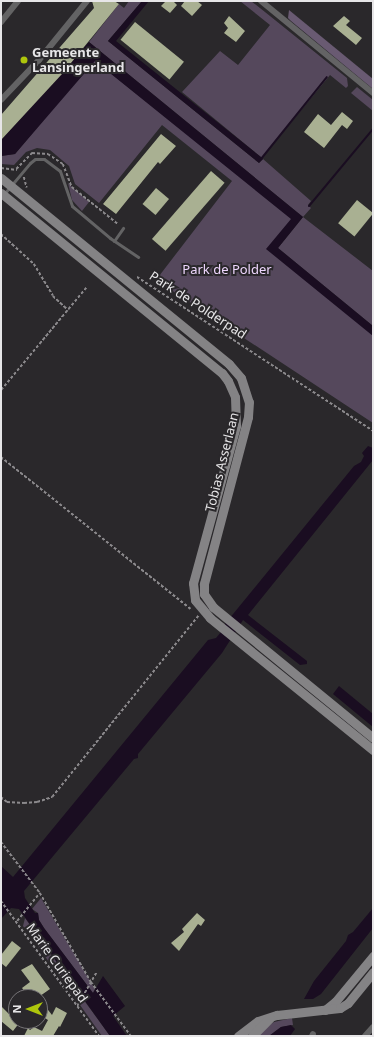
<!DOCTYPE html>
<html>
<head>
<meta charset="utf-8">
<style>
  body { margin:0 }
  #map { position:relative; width:374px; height:1037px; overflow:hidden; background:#2a282b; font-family:"Noto Sans",sans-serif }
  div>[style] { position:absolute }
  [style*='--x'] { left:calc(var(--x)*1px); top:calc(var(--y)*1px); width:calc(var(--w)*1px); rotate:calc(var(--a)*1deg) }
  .green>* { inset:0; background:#55485c }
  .forest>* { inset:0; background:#695a72 }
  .water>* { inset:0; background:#1a0d21 }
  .stream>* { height:2px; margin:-1px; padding:0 1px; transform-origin:1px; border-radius:1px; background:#1a0d21 }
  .building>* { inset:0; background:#a9b092; transform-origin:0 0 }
  .path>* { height:1.5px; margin-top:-0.75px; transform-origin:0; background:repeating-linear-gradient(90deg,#8b898c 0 3px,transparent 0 5px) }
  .lane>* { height:3px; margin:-1.5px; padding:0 1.5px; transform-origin:1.5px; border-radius:1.5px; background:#636364 }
  .street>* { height:6px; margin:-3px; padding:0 3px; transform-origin:3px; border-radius:3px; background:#636364 }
  .secondary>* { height:9px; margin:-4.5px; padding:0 4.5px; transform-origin:4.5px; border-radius:4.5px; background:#848385 }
  .dots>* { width:11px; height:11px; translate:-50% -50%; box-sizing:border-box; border:2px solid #2a282b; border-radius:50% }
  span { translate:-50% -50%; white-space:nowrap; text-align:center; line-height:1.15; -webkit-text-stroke:4px #2a282b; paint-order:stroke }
  .poi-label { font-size:13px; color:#e7e6e8; font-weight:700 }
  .left { translate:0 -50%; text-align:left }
  .park-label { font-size:13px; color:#eed6fd }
  .street-label { font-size:13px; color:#e7e6e8 }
  .frame { position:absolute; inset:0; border:2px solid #e7e6e8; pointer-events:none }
  .north { position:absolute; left:8px; top:989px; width:40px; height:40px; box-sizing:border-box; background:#2a282b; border:1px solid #767477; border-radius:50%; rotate:270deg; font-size:11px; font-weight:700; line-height:16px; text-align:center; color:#e7e6e8 }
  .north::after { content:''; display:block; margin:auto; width:14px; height:18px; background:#aec60c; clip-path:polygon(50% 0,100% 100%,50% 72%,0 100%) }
</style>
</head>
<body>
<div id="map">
  <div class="green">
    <i style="clip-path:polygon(129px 1px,142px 1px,108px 41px,259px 163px,263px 159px,311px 201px,308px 205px,311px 208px,303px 217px,373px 271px,373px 326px,278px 248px,303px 217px,89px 42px,119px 4px,124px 8px)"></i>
    <i style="clip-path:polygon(240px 1px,251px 1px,270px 16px,347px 78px,348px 86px,346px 88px,330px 75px,262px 158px,182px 92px,220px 51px,238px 65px,270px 25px)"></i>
    <i style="clip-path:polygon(92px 61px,95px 61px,238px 174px,297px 215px,272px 249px,373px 330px,373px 423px,156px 280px,232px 181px,162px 125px,99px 203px,75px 184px,69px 166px,50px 150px,37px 148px,26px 152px,14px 165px,1px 164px,1px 156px,15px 154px)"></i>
    <i style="clip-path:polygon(357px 87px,373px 100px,373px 111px,351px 93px)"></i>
    <i style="clip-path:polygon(68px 183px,89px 202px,82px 211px,72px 200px)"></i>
    <i style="clip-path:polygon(41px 898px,95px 989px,93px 993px,44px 928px,39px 920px,38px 913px,32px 909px)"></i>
    <i style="clip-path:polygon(25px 918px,86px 1003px,110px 1036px,102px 1036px,80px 1005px,81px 1002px,79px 1000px,78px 1002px,23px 926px)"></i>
    <i style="clip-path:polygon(292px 1018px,293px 1025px,281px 1027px,269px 1036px,255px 1036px,274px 1022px)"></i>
  </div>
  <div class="forest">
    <i style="clip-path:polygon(289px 10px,373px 79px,373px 89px,291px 21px,288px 18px)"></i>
  </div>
  <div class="water">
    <i style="clip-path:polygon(142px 1px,149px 1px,116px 41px,261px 157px,263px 159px,259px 163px,108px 41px)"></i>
    <i style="clip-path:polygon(89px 42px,303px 217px,278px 248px,373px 326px,373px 336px,266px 249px,291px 219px,95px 61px,15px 154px,1px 156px,1px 140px)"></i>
    <i style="clip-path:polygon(368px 446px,373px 448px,373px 460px,248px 615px,307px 661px,307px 664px,300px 665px,243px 620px,222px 653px,138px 754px,138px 758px,134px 759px,24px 891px,25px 898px,35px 913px,38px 913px,39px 920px,44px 928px,93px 993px,103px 976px,125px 1006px,113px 1016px,127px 1036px,110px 1036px,19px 909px,11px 908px,1px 919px,1px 866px,13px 877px,208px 640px,216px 638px,221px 632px,220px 630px,354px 466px,361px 462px,364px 456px,362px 453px)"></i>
    <i style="clip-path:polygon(339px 686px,373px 714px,373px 727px,333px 694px)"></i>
    <i style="clip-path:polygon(373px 908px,373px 928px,321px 994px,313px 999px,304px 999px,314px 981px,346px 941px,348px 935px,353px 932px)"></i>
    <i style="clip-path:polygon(291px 1025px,295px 1029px,290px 1036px,269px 1036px,281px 1027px)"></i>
  </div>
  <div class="stream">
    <i style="--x:261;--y:159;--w:105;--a:-51.2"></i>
    <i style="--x:309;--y:206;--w:100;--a:-50.3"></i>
  </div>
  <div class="building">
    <i style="clip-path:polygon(92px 1px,114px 1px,119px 4px,62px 74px,1px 140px,1px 115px,94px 8px)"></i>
    <i style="clip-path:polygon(166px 1px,173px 1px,177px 5px,170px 13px,161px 6px)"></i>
    <i style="clip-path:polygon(197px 1px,202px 5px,192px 16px,181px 6px,185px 1px)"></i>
    <i style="clip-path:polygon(229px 16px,245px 31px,236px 42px,224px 33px,228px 28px,224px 23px)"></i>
    <i style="clip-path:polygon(344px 16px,350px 21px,346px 25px,362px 38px,356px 45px,333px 26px)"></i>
    <i style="left:135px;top:22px;width:63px;height:23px;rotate:39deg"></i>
    <i style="clip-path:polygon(342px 112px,353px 121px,347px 129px,342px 125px,324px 148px,304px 132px,318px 114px,331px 125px)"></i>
    <i style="clip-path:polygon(161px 134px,176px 146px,160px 164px,158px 162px,116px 214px,103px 204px)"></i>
    <i style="left:211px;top:171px;width:18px;height:90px;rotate:41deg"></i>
    <i style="left:156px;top:188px;width:17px;height:21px;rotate:40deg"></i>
    <i style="left:357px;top:200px;width:21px;height:30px;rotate:39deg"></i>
    <i style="clip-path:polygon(197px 913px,205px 920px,201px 926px,198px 924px,179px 951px,171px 943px,184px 932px,182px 929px)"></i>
    <i style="clip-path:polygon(12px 941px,21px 948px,6px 967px,1px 963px,1px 955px)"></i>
    <i style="clip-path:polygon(32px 964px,50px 989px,40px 996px,36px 992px,29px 997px,22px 988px,30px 982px,21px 970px)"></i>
    <i style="clip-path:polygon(1px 1006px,16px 1021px,20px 1022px,13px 1031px,1px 1021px)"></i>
    <i style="clip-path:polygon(45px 1006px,52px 1015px,56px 1007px,67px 1013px,60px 1027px,59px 1026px,53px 1036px,24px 1036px,28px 1028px,30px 1030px,34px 1027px,42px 1031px,48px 1020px,40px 1015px)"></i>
  </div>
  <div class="path">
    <i style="--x:1;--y:168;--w:16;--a:7"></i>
    <i style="--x:16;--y:169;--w:23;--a:-45"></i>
    <i style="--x:32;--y:153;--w:16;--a:4"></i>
    <i style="--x:48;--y:154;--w:18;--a:34"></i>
    <i style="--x:63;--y:164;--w:25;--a:69"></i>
    <i style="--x:72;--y:187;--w:59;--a:38.8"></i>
    <i style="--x:24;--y:177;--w:11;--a:75"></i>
    <i style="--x:1;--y:234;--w:45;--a:42.3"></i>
    <i style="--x:34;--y:264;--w:37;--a:59"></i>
    <i style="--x:53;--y:296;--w:21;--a:43"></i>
    <i style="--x:137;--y:277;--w:282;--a:33.1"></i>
    <i style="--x:1;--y:390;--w:133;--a:-50.2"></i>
    <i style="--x:1;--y:457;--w:243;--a:38.7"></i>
    <i style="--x:1;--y:797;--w:8;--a:40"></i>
    <i style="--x:7;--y:802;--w:17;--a:3"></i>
    <i style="--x:24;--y:803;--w:13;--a:-4"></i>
    <i style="--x:37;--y:802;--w:16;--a:-18"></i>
    <i style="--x:52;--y:797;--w:233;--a:-51.1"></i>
    <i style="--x:1;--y:842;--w:64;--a:52.6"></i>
    <i style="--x:40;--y:893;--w:103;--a:60.2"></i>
    <i style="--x:91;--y:982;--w:67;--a:53.5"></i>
    <i style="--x:1;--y:901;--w:167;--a:54"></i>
    <i style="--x:17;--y:921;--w:36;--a:-51"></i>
    <i style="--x:77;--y:1006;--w:39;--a:-60"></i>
  </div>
  <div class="lane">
    <i style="--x:4;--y:194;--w:40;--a:-50"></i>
    <i style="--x:30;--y:163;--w:6;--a:-39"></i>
    <i style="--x:35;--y:159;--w:9;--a:0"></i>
    <i style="--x:44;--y:159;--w:20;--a:37"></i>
    <i style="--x:60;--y:171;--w:37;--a:71"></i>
    <i style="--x:72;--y:206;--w:50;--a:40.1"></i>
    <i style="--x:110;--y:238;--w:34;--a:34"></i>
    <i style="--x:114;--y:241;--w:16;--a:-55"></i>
  </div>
  <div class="street">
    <i style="--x:261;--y:1;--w:145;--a:39.4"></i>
    <i style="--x:1;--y:22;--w:27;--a:-51"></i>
    <i style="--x:1;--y:100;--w:55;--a:-46.5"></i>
    <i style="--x:39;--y:60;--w:76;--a:-50.9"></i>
    <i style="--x:312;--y:1036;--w:2;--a:-63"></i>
    <i style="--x:365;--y:1036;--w:12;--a:-48"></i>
  </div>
  <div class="secondary">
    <i style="--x:1;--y:178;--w:294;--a:39.2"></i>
    <i style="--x:229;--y:364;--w:18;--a:49"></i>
    <i style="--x:241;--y:378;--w:25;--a:72"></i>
    <i style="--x:249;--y:402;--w:15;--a:94"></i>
    <i style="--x:248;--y:417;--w:173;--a:104.8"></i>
    <i style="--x:204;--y:584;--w:10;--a:90"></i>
    <i style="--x:204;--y:594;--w:16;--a:55"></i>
    <i style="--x:213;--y:607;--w:207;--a:39.3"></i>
    <i style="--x:1;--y:193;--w:285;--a:39.2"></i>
    <i style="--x:222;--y:373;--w:10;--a:53"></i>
    <i style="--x:228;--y:381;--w:17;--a:66"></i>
    <i style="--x:235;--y:397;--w:29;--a:88"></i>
    <i style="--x:236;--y:426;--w:163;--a:105.3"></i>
    <i style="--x:193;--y:583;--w:17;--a:83"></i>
    <i style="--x:195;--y:600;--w:23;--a:50"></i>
    <i style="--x:210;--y:618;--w:210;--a:39"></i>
    <i style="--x:325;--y:1010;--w:13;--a:-39"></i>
    <i style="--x:335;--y:1002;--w:60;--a:-50.4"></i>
    <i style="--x:238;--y:1036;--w:25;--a:-37"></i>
    <i style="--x:258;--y:1021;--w:20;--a:-18"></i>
    <i style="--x:277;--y:1015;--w:63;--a:-6.3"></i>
    <i style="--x:340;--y:1008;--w:9;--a:-32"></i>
    <i style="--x:348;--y:1003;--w:40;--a:-51"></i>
    <i style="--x:252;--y:1036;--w:25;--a:-45"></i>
  </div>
  <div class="dots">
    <i style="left:24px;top:60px;background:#aec60c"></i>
  </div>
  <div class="poi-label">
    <span class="left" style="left:32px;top:60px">Gemeente<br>Lansingerland</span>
  </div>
  <div class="park-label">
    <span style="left:227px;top:269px">Park de Polder</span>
  </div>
  <div class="street-label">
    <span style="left:198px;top:305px;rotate:33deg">Park de Polderpad</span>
    <span style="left:222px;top:462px;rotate:-76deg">Tobias Asserlaan</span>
    <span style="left:57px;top:963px;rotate:54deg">Marie Curiepad</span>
  </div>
  <div class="frame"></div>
  <div class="north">N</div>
</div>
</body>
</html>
